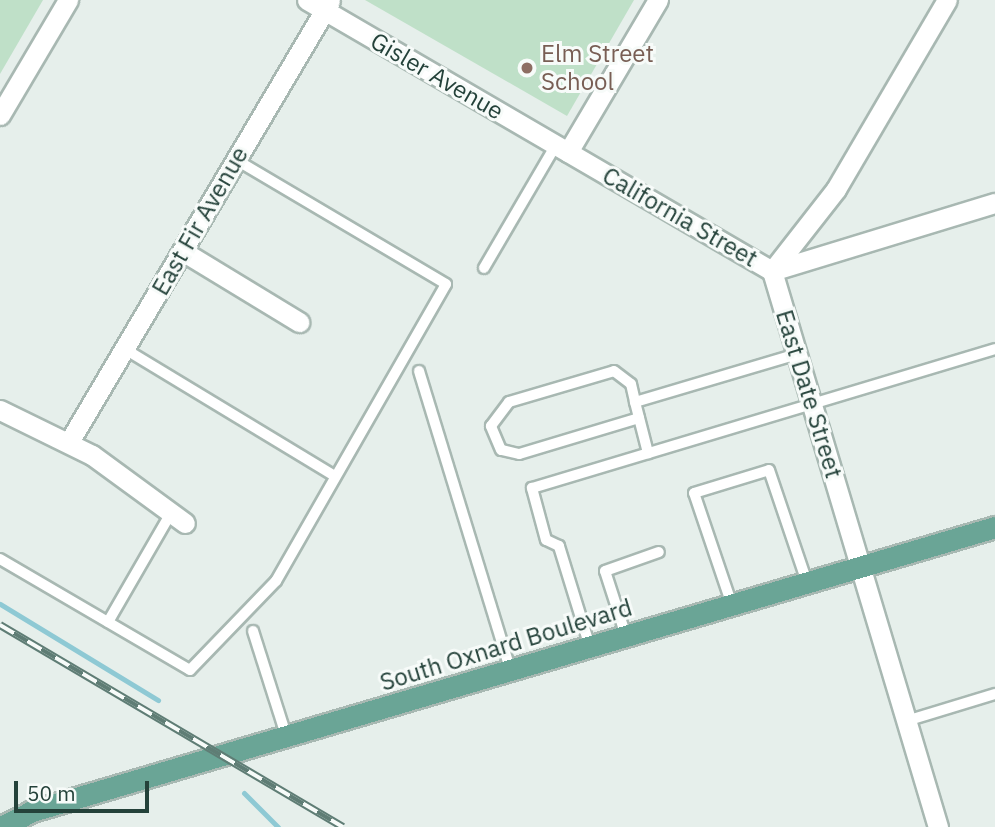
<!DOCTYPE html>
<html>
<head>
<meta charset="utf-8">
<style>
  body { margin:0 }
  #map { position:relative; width:995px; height:827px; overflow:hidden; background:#e6efeb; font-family:"IBM Plex Sans",sans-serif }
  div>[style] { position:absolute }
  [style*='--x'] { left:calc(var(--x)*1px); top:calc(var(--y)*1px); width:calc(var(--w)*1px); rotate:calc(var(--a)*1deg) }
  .green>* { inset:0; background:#bfe0c8 }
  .stream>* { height:5px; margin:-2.5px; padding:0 2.5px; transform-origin:2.5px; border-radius:2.5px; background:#8ec9d4 }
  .roads { filter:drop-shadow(2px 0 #a8b8b2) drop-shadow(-2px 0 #a8b8b2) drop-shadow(0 2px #a8b8b2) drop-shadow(0 -2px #a8b8b2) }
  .lane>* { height:10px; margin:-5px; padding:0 5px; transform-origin:5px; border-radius:5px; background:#fff }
  .street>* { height:19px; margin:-9.5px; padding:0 9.5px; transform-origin:9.5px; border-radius:9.5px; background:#fff }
  .primary>* { height:21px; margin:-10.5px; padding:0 10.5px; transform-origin:10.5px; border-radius:10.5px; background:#6aa596 }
  .rail>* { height:8px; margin-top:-4px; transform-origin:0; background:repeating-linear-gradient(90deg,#f7fbf9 0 16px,#5f7d75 0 32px); box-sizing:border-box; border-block:2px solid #5f7d75 }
  .dots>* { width:19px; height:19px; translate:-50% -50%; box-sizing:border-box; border:4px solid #f7fbf9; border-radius:50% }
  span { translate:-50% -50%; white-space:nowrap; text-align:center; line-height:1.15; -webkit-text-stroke:6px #f7fbf9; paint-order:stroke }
  .education-label { font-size:24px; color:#785e54 }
  .left { translate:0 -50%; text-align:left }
  .street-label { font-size:24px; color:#24423a }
  .scale { position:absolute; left:14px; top:781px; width:135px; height:32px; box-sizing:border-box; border:4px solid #24423a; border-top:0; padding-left:9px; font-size:21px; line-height:24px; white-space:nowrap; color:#24423a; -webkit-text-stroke:5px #f7fbf9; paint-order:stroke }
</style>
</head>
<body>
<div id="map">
  <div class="green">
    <i style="clip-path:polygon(0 0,43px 0,0 74px)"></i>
    <i style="clip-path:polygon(365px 0,634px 0,567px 116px)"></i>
  </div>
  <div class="stream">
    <i style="--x:0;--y:604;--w:185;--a:31.3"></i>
    <i style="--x:244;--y:793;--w:48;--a:45"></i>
  </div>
  <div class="roads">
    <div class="lane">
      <i style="--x:484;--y:268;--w:143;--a:-59.7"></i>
      <i style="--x:125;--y:349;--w:245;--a:31.2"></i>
      <i style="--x:419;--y:371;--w:314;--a:73"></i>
      <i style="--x:635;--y:402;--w:169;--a:-16.5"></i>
      <i style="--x:639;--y:418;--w:125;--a:163.3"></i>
      <i style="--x:519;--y:454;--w:18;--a:-167"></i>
      <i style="--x:501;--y:450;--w:26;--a:-113"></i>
      <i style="--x:491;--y:426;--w:30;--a:-53"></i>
      <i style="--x:509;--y:402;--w:109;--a:-16.4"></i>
      <i style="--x:614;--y:371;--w:21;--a:37"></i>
      <i style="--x:631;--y:384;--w:18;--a:77"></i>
      <i style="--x:635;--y:402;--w:53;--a:75.7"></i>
      <i style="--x:0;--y:559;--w:220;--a:30.3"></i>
      <i style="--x:190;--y:670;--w:124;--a:-46"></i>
      <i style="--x:276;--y:581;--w:342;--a:-60.2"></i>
      <i style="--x:446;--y:284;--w:244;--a:-149.4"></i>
      <i style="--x:732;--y:605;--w:118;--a:-108.7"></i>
      <i style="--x:694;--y:493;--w:78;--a:-17"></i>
      <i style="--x:769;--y:470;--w:118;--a:71.3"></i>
      <i style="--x:108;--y:622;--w:128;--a:-60"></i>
      <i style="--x:253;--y:631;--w:112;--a:72.4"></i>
      <i style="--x:626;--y:636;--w:68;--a:-107.9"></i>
      <i style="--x:605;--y:571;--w:57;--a:-19.4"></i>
      <i style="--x:590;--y:647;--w:106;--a:-107.1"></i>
      <i style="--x:559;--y:546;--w:14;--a:-155"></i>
      <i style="--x:546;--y:540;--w:54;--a:-105.1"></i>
      <i style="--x:532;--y:488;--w:483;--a:-16.7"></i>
      <i style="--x:906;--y:721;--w:93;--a:-16.9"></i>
    </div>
    <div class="street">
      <i style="--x:307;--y:0;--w:538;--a:30.23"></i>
      <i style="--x:772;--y:271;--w:233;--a:-17"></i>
      <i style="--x:0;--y:115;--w:134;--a:-59.4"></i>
      <i style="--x:568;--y:152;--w:177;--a:-59.4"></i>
      <i style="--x:184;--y:252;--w:135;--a:31.3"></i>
      <i style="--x:0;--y:410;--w:102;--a:26.1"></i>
      <i style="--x:92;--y:455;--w:115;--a:36.2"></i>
      <i style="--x:69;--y:442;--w:512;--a:-59.38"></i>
      <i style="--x:938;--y:827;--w:580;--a:-106.62"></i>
      <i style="--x:772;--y:271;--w:104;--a:-52"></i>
      <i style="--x:836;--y:189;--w:219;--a:-59.6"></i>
    </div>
    <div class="primary">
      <i style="--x:1;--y:827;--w:35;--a:-27"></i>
      <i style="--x:32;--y:811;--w:1004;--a:-16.43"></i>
    </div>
  </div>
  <div class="rail">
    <i style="--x:0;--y:625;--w:398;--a:30.5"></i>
  </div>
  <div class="dots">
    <i style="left:527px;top:68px;background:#8d6e63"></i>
  </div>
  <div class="education-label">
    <span class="left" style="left:541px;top:68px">Elm Street<br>School</span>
  </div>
  <div class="street-label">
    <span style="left:437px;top:76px;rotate:30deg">Gisler Avenue</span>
    <span style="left:680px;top:217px;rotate:30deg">California Street</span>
    <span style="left:200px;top:221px;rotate:-60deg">East Fir Avenue</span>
    <span style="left:809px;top:394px;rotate:73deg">East Date Street</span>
    <span style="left:506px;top:645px;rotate:-17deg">South Oxnard Boulevard</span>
  </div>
  <div class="scale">50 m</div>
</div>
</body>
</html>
